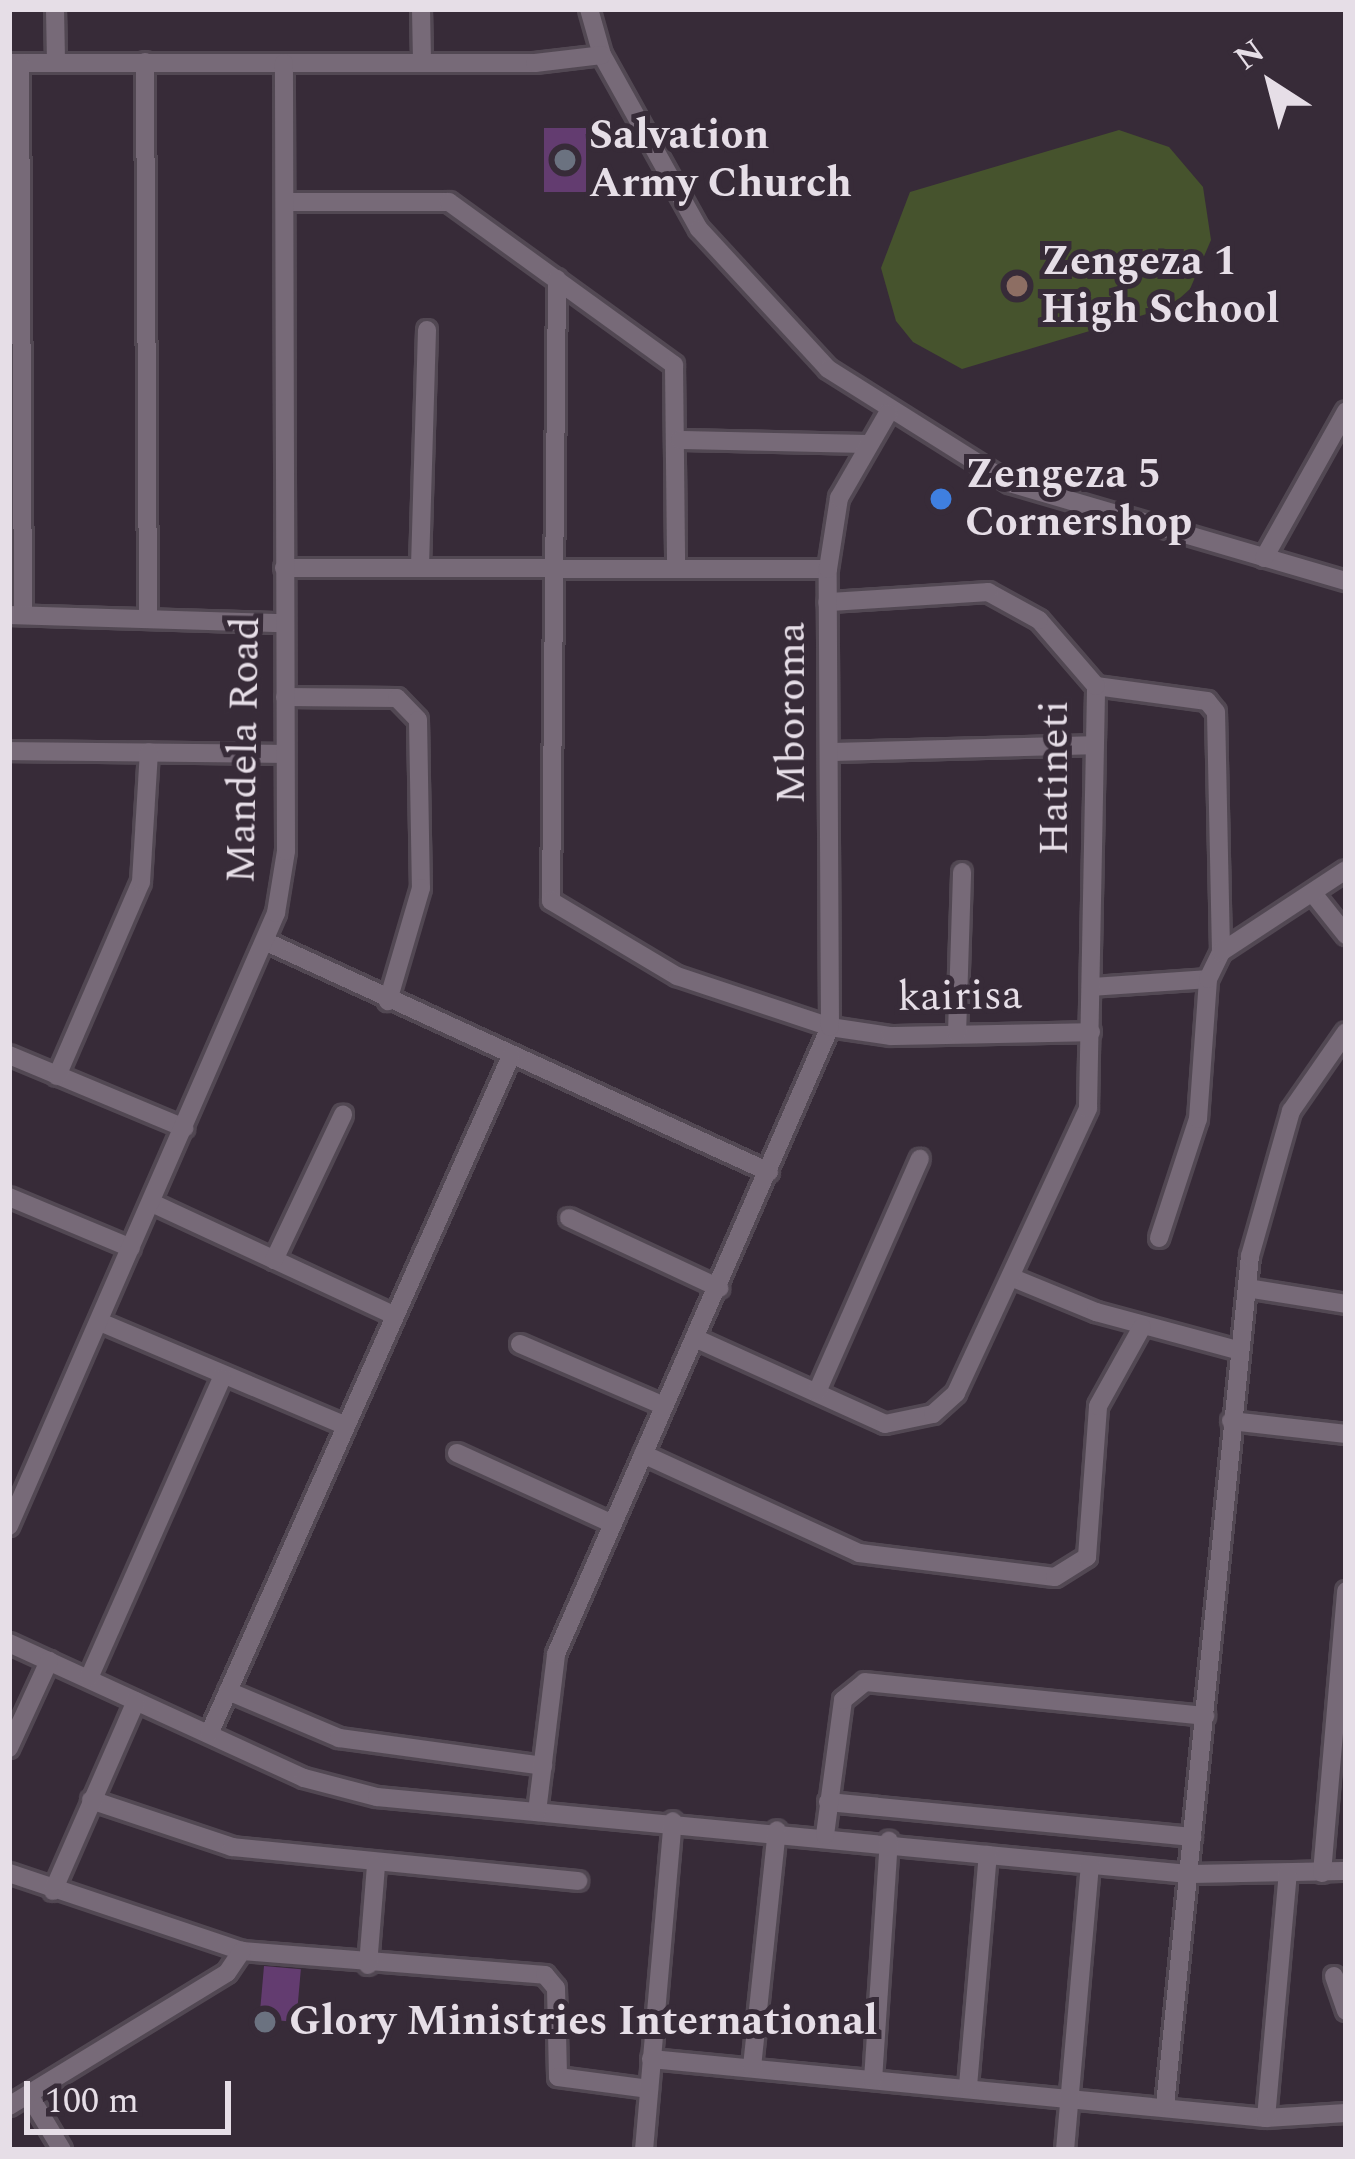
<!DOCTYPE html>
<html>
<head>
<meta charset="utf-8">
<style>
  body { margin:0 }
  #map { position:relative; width:1355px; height:2159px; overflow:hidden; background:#372b38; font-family:Spectral,serif }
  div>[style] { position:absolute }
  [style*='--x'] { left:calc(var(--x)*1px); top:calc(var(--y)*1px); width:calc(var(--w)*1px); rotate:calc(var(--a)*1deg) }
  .green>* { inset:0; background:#46532d }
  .building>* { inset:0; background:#633c70; transform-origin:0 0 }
  .roads { filter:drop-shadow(3px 0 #524853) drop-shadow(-3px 0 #524853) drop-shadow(0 3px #524853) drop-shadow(0 -3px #524853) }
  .minor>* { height:18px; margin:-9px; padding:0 9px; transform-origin:9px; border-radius:9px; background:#776a78 }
  .dots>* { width:33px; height:33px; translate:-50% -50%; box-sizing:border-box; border:6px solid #372b38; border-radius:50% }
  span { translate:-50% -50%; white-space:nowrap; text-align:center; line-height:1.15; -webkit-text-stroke:10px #372b38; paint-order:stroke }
  .poi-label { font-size:42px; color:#e6dee7; font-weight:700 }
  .left { translate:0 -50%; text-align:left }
  .street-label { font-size:42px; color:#e6dee7 }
  .frame { position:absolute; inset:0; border:12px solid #e6dee7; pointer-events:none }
  .north { position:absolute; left:1211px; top:24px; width:120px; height:120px; -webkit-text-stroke:9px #372b38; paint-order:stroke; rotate:324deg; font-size:33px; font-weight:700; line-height:48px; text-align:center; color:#e6dee7 }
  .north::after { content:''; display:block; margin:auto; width:42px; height:54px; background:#e6dee7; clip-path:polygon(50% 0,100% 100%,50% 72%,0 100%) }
  .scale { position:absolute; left:24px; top:2081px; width:207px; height:54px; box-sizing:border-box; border:6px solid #e6dee7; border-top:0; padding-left:15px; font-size:36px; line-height:42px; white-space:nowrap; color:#e6dee7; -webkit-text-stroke:9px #372b38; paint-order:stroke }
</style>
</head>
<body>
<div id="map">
  <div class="green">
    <i style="clip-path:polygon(1119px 130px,1169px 147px,1203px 187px,1211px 240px,1190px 289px,1170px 307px,962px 369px,913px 342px,896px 321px,881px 268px,910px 192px)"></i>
  </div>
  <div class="building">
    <i style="left:544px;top:128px;width:42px;height:64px"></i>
    <i style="left:264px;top:1966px;width:37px;height:53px;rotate:5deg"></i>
  </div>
  <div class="roads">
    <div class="minor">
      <i style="--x:55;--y:9;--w:53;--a:88.9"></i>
      <i style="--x:421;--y:9;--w:54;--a:88.9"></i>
      <i style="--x:589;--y:9;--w:48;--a:74.2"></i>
      <i style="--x:602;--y:55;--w:199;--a:60.9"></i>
      <i style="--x:699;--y:229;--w:190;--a:47.3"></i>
      <i style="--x:828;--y:369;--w:215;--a:32.1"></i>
      <i style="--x:1010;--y:483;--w:350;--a:16.3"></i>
      <i style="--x:145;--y:62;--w:555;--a:89.69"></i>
      <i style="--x:9;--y:63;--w:526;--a:0"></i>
      <i style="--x:535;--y:63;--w:67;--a:-6.8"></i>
      <i style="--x:20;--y:63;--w:552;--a:89.69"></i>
      <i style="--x:285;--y:202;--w:164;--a:0"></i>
      <i style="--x:449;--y:202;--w:278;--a:35.9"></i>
      <i style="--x:674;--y:365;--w:200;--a:89.4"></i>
      <i style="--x:557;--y:279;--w:622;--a:90.55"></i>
      <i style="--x:551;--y:901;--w:147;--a:30.8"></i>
      <i style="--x:677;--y:976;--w:161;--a:18.4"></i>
      <i style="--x:830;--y:1027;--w:62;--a:8.4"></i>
      <i style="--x:891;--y:1036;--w:200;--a:-1.1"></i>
      <i style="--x:680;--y:440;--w:189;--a:1.2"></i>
      <i style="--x:1264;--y:558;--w:168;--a:-60.8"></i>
      <i style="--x:420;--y:566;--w:236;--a:-88.3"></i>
      <i style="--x:284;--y:568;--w:544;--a:0.11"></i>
      <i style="--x:9;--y:615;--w:274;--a:1.7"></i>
      <i style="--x:1096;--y:686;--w:112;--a:7.7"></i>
      <i style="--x:1207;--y:701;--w:14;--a:51"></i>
      <i style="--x:1216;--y:712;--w:240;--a:88.8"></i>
      <i style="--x:285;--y:697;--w:112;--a:0.5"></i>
      <i style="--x:397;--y:698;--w:30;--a:46"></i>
      <i style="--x:418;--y:720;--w:168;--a:89"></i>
      <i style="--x:421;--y:888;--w:118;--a:106.3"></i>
      <i style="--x:9;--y:751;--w:274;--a:0.6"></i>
      <i style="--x:832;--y:752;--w:260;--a:-1.5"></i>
      <i style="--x:1315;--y:896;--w:50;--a:51.5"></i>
      <i style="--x:269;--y:943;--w:550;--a:24.61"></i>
      <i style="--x:1091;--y:987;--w:117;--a:-3.9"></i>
      <i style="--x:957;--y:1034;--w:162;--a:-88.2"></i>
      <i style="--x:9;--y:1055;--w:190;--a:22.6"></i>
      <i style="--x:57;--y:1076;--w:211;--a:-66.6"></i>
      <i style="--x:141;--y:882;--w:130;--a:-86.5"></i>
      <i style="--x:9;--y:1197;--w:132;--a:22.7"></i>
      <i style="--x:152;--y:1203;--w:264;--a:24.9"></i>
      <i style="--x:569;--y:1218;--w:166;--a:25"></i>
      <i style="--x:1159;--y:1238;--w:125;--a:-71.9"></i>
      <i style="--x:1198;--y:1119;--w:140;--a:-85.9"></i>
      <i style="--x:1208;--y:979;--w:30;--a:-64"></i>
      <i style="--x:1221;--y:952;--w:149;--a:-33.3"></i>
      <i style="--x:274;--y:1260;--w:161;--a:-64.6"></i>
      <i style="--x:1013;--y:1278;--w:90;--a:22.3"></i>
      <i style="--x:1096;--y:1312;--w:146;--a:15.1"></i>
      <i style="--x:1247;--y:1288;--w:100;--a:9.2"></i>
      <i style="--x:100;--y:1322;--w:265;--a:22.9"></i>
      <i style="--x:697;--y:1339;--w:206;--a:24.3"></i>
      <i style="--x:885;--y:1424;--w:49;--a:-11.8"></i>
      <i style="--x:933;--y:1414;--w:31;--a:-42"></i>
      <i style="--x:956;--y:1393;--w:314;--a:-65.1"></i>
      <i style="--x:1088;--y:1108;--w:422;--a:-88.9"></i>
      <i style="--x:1096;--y:686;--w:87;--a:-130.8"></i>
      <i style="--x:1039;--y:620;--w:58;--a:-151.2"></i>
      <i style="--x:988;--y:592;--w:161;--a:176.4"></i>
      <i style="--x:520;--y:1344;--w:157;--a:23.3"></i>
      <i style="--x:817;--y:1392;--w:255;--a:-66.2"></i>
      <i style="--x:1231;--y:1421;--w:116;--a:6.4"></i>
      <i style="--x:457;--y:1453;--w:171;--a:24.5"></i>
      <i style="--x:643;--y:1454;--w:238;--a:24.6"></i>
      <i style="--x:859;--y:1553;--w:197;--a:7"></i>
      <i style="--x:1055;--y:1577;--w:38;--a:-32"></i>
      <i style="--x:1087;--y:1557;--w:151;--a:-85.8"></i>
      <i style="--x:1098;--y:1406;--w:90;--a:-60.9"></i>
      <i style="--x:9;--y:1526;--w:669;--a:-66.46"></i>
      <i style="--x:276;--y:913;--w:63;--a:-80.8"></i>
      <i style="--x:286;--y:851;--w:788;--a:-90.15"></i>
      <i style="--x:9;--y:1643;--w:324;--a:24.6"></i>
      <i style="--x:304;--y:1778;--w:75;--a:14.6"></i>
      <i style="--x:377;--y:1797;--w:815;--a:5.42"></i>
      <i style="--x:1188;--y:1874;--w:158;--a:-1.1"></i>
      <i style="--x:89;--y:1678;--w:328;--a:-66.1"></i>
      <i style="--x:228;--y:1691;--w:121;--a:22.9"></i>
      <i style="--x:339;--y:1738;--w:206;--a:7.8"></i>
      <i style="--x:209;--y:1734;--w:742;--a:-65.99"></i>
      <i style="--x:9;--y:1748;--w:96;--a:-65.3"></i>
      <i style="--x:91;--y:1800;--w:149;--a:18.4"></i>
      <i style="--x:232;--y:1847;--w:348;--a:5.6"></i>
      <i style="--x:828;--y:1802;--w:366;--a:5.5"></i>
      <i style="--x:537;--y:1812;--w:159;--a:-83.1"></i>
      <i style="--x:556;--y:1654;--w:684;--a:-66.39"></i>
      <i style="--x:830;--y:1027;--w:458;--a:-90.3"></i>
      <i style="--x:828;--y:569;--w:72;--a:-81.2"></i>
      <i style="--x:839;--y:498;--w:98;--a:-60"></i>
      <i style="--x:825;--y:1835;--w:136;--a:-82.4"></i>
      <i style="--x:843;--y:1700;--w:28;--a:-39"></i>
      <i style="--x:865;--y:1682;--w:342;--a:5.7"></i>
      <i style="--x:9;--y:1873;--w:246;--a:18.5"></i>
      <i style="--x:242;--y:1951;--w:304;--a:4.5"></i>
      <i style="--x:545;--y:1975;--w:17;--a:50"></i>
      <i style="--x:556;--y:1988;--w:89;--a:88.7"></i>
      <i style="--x:558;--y:2077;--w:92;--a:7.5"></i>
      <i style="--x:1322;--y:1873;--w:283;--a:-85.1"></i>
      <i style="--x:53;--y:1891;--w:207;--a:-66.4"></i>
      <i style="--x:368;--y:1965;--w:99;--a:-85.4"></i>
      <i style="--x:1334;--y:1976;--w:37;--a:71"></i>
      <i style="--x:651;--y:2059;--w:618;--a:5.48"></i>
      <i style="--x:1266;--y:2118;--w:80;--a:-3.6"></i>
      <i style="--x:752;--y:2067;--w:238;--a:-84"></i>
      <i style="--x:873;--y:2080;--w:240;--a:-86.2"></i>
      <i style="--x:968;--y:2086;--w:232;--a:-85.1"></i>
      <i style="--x:29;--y:2095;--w:64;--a:59"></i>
      <i style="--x:9;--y:2106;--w:255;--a:-31.4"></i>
      <i style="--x:227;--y:1973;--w:27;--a:-56"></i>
      <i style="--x:1165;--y:2106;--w:854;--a:-84.29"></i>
      <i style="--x:1250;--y:1256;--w:151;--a:-74.2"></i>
      <i style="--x:1291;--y:1111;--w:96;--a:-55.2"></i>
      <i style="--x:1266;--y:2118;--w:246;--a:-84.9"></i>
      <i style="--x:644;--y:2150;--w:330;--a:-85"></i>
      <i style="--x:1065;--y:2150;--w:285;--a:-85"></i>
    </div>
  </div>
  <div class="dots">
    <i style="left:565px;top:160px;background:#6b7280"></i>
    <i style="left:1017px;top:286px;background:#8d6e63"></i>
    <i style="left:941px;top:499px;background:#3f7fe0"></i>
    <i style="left:265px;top:2022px;background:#6b7280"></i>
  </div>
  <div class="poi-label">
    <span class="left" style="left:589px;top:160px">Salvation<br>Army Church</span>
    <span class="left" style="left:1041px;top:286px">Zengeza 1<br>High School</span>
    <span class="left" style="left:965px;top:499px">Zengeza 5<br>Cornershop</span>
    <span class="left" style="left:289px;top:2022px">Glory Ministries International</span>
  </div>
  <div class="street-label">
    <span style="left:792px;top:713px;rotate:-90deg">Mboroma</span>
    <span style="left:244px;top:750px;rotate:-89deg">Mandela Road</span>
    <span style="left:1055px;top:778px;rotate:-90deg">Hatineti</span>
    <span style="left:960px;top:997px;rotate:-1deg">kairisa</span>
  </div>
  <div class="frame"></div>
  <div class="north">N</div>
  <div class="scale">100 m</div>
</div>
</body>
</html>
